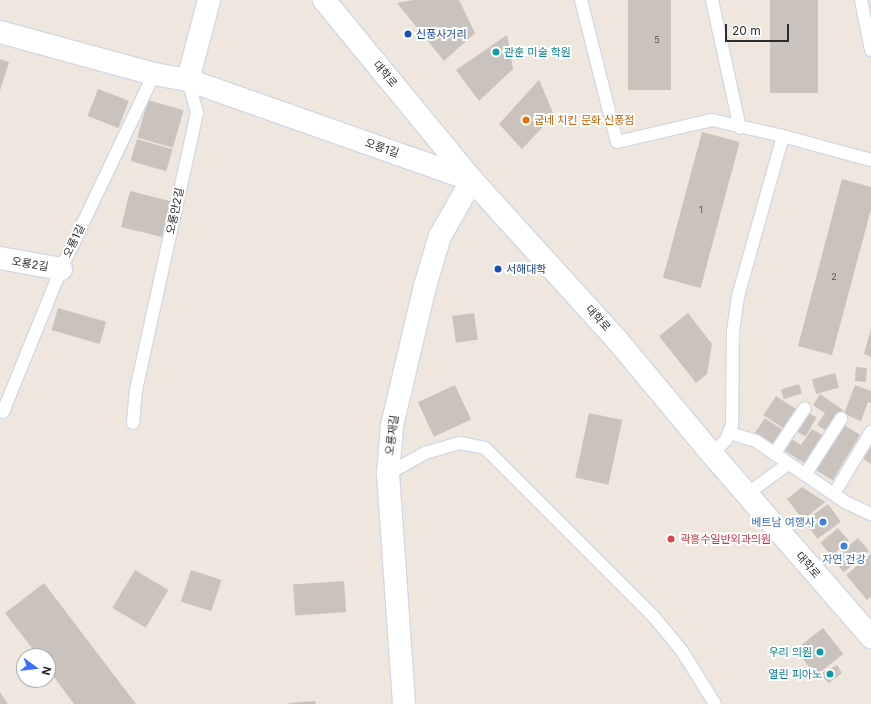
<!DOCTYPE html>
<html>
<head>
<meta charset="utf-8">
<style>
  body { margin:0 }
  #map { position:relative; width:871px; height:704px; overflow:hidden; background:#efe6dd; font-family:Inter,"Noto Sans KR",sans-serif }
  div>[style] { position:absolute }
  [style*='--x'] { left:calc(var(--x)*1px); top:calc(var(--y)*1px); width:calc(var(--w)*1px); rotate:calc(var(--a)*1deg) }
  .building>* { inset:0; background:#cac3bd; transform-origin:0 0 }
  .roads { filter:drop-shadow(1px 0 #d2d8e6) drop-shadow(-1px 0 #d2d8e6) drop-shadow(0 1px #d2d8e6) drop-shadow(0 -1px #d2d8e6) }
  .lane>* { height:12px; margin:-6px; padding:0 6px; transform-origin:6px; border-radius:6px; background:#fff }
  .street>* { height:22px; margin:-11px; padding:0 11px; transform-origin:11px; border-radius:11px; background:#fff }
  .secondary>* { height:22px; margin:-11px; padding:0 11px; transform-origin:11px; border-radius:11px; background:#fff }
  .dots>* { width:11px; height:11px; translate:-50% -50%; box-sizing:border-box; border:2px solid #fff; border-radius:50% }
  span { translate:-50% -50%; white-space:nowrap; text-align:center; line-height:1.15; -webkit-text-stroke:4px #fff; paint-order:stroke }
  .number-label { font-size:9px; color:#545250 }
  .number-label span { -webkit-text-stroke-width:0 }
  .transit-label { font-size:11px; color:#164399 }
  .left { translate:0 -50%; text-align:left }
  .culture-label { font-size:11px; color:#0d838f }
  .right { translate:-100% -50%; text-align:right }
  .street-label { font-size:11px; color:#2c2c2c }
  .food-label { font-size:11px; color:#c56008 }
  .shop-label { font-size:11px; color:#366cbe }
  .health-label { font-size:11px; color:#be3a42 }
  .north { position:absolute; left:16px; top:648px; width:40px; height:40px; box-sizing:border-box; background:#fff; border:1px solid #ababab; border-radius:50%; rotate:105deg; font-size:11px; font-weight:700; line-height:16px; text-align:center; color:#2c2c2c }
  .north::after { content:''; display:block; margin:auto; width:14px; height:18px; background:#3a71ff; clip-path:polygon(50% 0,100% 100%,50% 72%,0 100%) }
  .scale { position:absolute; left:725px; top:24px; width:64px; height:18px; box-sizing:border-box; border:2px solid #2c2c2c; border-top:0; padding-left:5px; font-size:12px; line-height:14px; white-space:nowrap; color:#2c2c2c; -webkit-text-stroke:3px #fff; paint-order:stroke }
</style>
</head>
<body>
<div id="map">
  <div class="building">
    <i style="clip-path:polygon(413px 0,459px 0,475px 33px,444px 61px,397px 3px)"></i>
    <i style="left:628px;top:0;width:43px;height:90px"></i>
    <i style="left:770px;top:0;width:48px;height:93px"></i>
    <i style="clip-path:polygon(507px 35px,513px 69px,479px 101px,456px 70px)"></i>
    <i style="clip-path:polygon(0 59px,9px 62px,0 91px)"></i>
    <i style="clip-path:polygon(539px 80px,554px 115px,522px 149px,499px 124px)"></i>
    <i style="left:98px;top:89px;width:33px;height:29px;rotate:21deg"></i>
    <i style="left:148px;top:100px;width:37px;height:39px;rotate:16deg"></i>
    <i style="left:702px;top:132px;width:39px;height:151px;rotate:15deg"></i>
    <i style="left:137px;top:139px;width:37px;height:23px;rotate:16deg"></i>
    <i style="clip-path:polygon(842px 179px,871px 187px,871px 209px,832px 355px,798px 346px)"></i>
    <i style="left:130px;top:191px;width:45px;height:37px;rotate:14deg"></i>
    <i style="left:58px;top:308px;width:50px;height:23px;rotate:16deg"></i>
    <i style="left:474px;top:313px;width:27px;height:22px;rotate:82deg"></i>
    <i style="clip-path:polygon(688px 313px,712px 344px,707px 374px,696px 383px,659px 336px)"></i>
    <i style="clip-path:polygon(871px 328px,871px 357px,864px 354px)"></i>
    <i style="left:856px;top:367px;width:11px;height:14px;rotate:5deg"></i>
    <i style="left:835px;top:373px;width:15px;height:24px;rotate:74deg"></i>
    <i style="left:799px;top:384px;width:10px;height:19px;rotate:73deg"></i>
    <i style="left:455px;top:385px;width:38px;height:41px;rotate:65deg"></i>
    <i style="clip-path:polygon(855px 385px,871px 391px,871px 403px,868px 402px,861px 421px,844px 414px)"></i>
    <i style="clip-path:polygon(820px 394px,843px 410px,828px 432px,817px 425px,825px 413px,813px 405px)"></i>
    <i style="left:776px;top:396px;width:27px;height:23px;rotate:33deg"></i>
    <i style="left:805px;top:411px;width:13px;height:22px;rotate:29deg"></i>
    <i style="left:589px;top:413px;width:34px;height:66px;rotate:12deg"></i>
    <i style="left:765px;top:418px;width:25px;height:19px;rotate:34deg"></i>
    <i style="left:842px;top:424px;width:21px;height:53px;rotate:31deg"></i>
    <i style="clip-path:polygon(812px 429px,824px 436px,806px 464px,782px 449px,789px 437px,801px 445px)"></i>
    <i style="clip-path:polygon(871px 446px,871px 464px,863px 459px)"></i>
    <i style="clip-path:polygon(802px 487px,825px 502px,803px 520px,787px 499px)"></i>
    <i style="left:828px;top:504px;width:22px;height:29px;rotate:54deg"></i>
    <i style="left:838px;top:528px;width:17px;height:23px;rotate:50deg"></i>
    <i style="left:858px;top:538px;width:17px;height:33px;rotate:50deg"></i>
    <i style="clip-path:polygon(871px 554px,871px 597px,867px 600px,846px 575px)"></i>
    <i style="left:135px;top:570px;width:39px;height:44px;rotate:31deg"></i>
    <i style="left:191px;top:570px;width:32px;height:33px;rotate:18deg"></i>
    <i style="left:344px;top:581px;width:31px;height:51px;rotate:86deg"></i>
    <i style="clip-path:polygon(44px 583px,136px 704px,74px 704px,48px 669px,48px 656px,38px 656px,5px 613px)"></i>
    <i style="left:823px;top:628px;width:33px;height:35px;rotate:52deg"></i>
    <i style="clip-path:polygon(837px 665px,842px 673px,829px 683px,819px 674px)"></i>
    <i style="clip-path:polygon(0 692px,8px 704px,0 704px)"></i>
    <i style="clip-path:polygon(315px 701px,316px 704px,289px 704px,289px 703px)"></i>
  </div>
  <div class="roads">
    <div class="lane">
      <i style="--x:581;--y:0;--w:146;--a:75.8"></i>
      <i style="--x:617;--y:142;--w:98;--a:-13"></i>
      <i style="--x:712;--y:120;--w:73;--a:12.7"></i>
      <i style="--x:783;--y:136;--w:166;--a:105.7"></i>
      <i style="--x:738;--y:296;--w:35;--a:98"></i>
      <i style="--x:733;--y:331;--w:94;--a:90.6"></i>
      <i style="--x:732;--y:425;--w:16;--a:112"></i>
      <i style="--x:726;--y:440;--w:21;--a:137"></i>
      <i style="--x:712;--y:0;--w:131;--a:77.7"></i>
      <i style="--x:861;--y:0;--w:51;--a:78.7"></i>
      <i style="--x:783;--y:136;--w:91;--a:15.3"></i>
      <i style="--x:0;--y:411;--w:3;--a:18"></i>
      <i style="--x:3;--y:412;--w:154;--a:-67.9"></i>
      <i style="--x:61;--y:269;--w:216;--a:-64.5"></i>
      <i style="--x:133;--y:423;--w:33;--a:-85"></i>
      <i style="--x:136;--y:390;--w:284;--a:-77.6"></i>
      <i style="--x:197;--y:113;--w:34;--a:-105"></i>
      <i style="--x:730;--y:433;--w:27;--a:17"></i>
      <i style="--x:756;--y:441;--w:108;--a:34.4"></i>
      <i style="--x:845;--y:502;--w:29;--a:25"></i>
      <i style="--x:774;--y:454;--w:55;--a:-56"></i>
      <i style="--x:388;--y:474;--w:43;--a:-29.6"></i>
      <i style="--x:425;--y:453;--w:36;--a:-16"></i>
      <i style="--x:460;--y:443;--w:25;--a:11"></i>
      <i style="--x:485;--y:448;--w:239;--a:45"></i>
      <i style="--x:654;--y:617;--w:44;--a:50.5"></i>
      <i style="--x:682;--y:651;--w:62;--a:58.1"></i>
      <i style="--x:805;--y:475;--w:67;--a:-57.3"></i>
      <i style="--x:747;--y:494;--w:51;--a:-36.2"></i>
      <i style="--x:834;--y:494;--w:72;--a:-59.2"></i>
    </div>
    <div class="street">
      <i style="--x:0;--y:32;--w:160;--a:15.3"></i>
      <i style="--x:154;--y:74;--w:35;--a:10"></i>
      <i style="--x:188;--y:80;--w:301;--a:19.4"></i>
      <i style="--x:472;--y:180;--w:64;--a:119.7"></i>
      <i style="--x:440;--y:236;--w:52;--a:106.7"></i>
      <i style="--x:425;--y:286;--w:144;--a:103.3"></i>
      <i style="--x:392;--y:426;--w:48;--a:94.8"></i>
      <i style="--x:388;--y:474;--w:231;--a:86"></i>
      <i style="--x:188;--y:80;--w:83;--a:-75.3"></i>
      <i style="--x:0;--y:258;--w:62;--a:10.2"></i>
    </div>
    <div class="secondary">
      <i style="--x:324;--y:0;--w:233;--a:50.6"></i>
      <i style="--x:472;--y:180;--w:216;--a:47.8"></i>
      <i style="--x:617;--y:340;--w:139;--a:50.2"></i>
      <i style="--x:706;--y:447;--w:252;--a:49"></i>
    </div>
  </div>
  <div class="dots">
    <i style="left:408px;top:34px;background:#1a4fb4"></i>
    <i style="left:496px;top:52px;background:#0f9aa8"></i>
    <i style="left:526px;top:120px;background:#e8710a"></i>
    <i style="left:498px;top:269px;background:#1a4fb4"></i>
    <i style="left:823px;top:522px;background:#3f7fe0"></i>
    <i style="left:671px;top:539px;background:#e0444e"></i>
    <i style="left:844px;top:546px;background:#3f7fe0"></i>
    <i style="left:820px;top:652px;background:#0f9aa8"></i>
    <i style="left:830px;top:674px;background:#0f9aa8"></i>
  </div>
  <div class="number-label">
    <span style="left:657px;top:40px">5</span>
    <span style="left:701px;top:210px">1</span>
    <span style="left:834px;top:277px">2</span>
  </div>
  <div class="transit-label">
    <span class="left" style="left:416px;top:34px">신풍사거리</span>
    <span class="left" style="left:506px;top:269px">서해대학</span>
  </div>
  <div class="culture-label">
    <span class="left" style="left:504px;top:52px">관훈 미술 학원</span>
    <span class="right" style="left:812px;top:652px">우리 의원</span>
    <span class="right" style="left:822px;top:674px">열린 피아노</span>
  </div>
  <div class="street-label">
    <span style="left:385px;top:74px;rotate:50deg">대학로</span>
    <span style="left:382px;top:148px;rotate:19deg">오룡1길</span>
    <span style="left:175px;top:211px;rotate:-78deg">오룡안2길</span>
    <span style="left:74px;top:241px;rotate:-64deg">오룡1길</span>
    <span style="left:30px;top:264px;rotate:10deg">오룡2길</span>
    <span style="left:598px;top:318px;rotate:48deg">대학로</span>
    <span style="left:392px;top:435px;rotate:-83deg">오룡재길</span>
    <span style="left:808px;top:565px;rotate:49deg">대학로</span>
  </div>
  <div class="food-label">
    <span class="left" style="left:534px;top:120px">굽네 치킨 문화 신풍점</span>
  </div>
  <div class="shop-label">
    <span class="right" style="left:815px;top:522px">베트남 여행사</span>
    <span style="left:844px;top:559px">자연 건강</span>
  </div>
  <div class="health-label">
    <span class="left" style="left:680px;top:539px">곽흥수일반외과의원</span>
  </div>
  <div class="north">N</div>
  <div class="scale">20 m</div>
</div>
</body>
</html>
